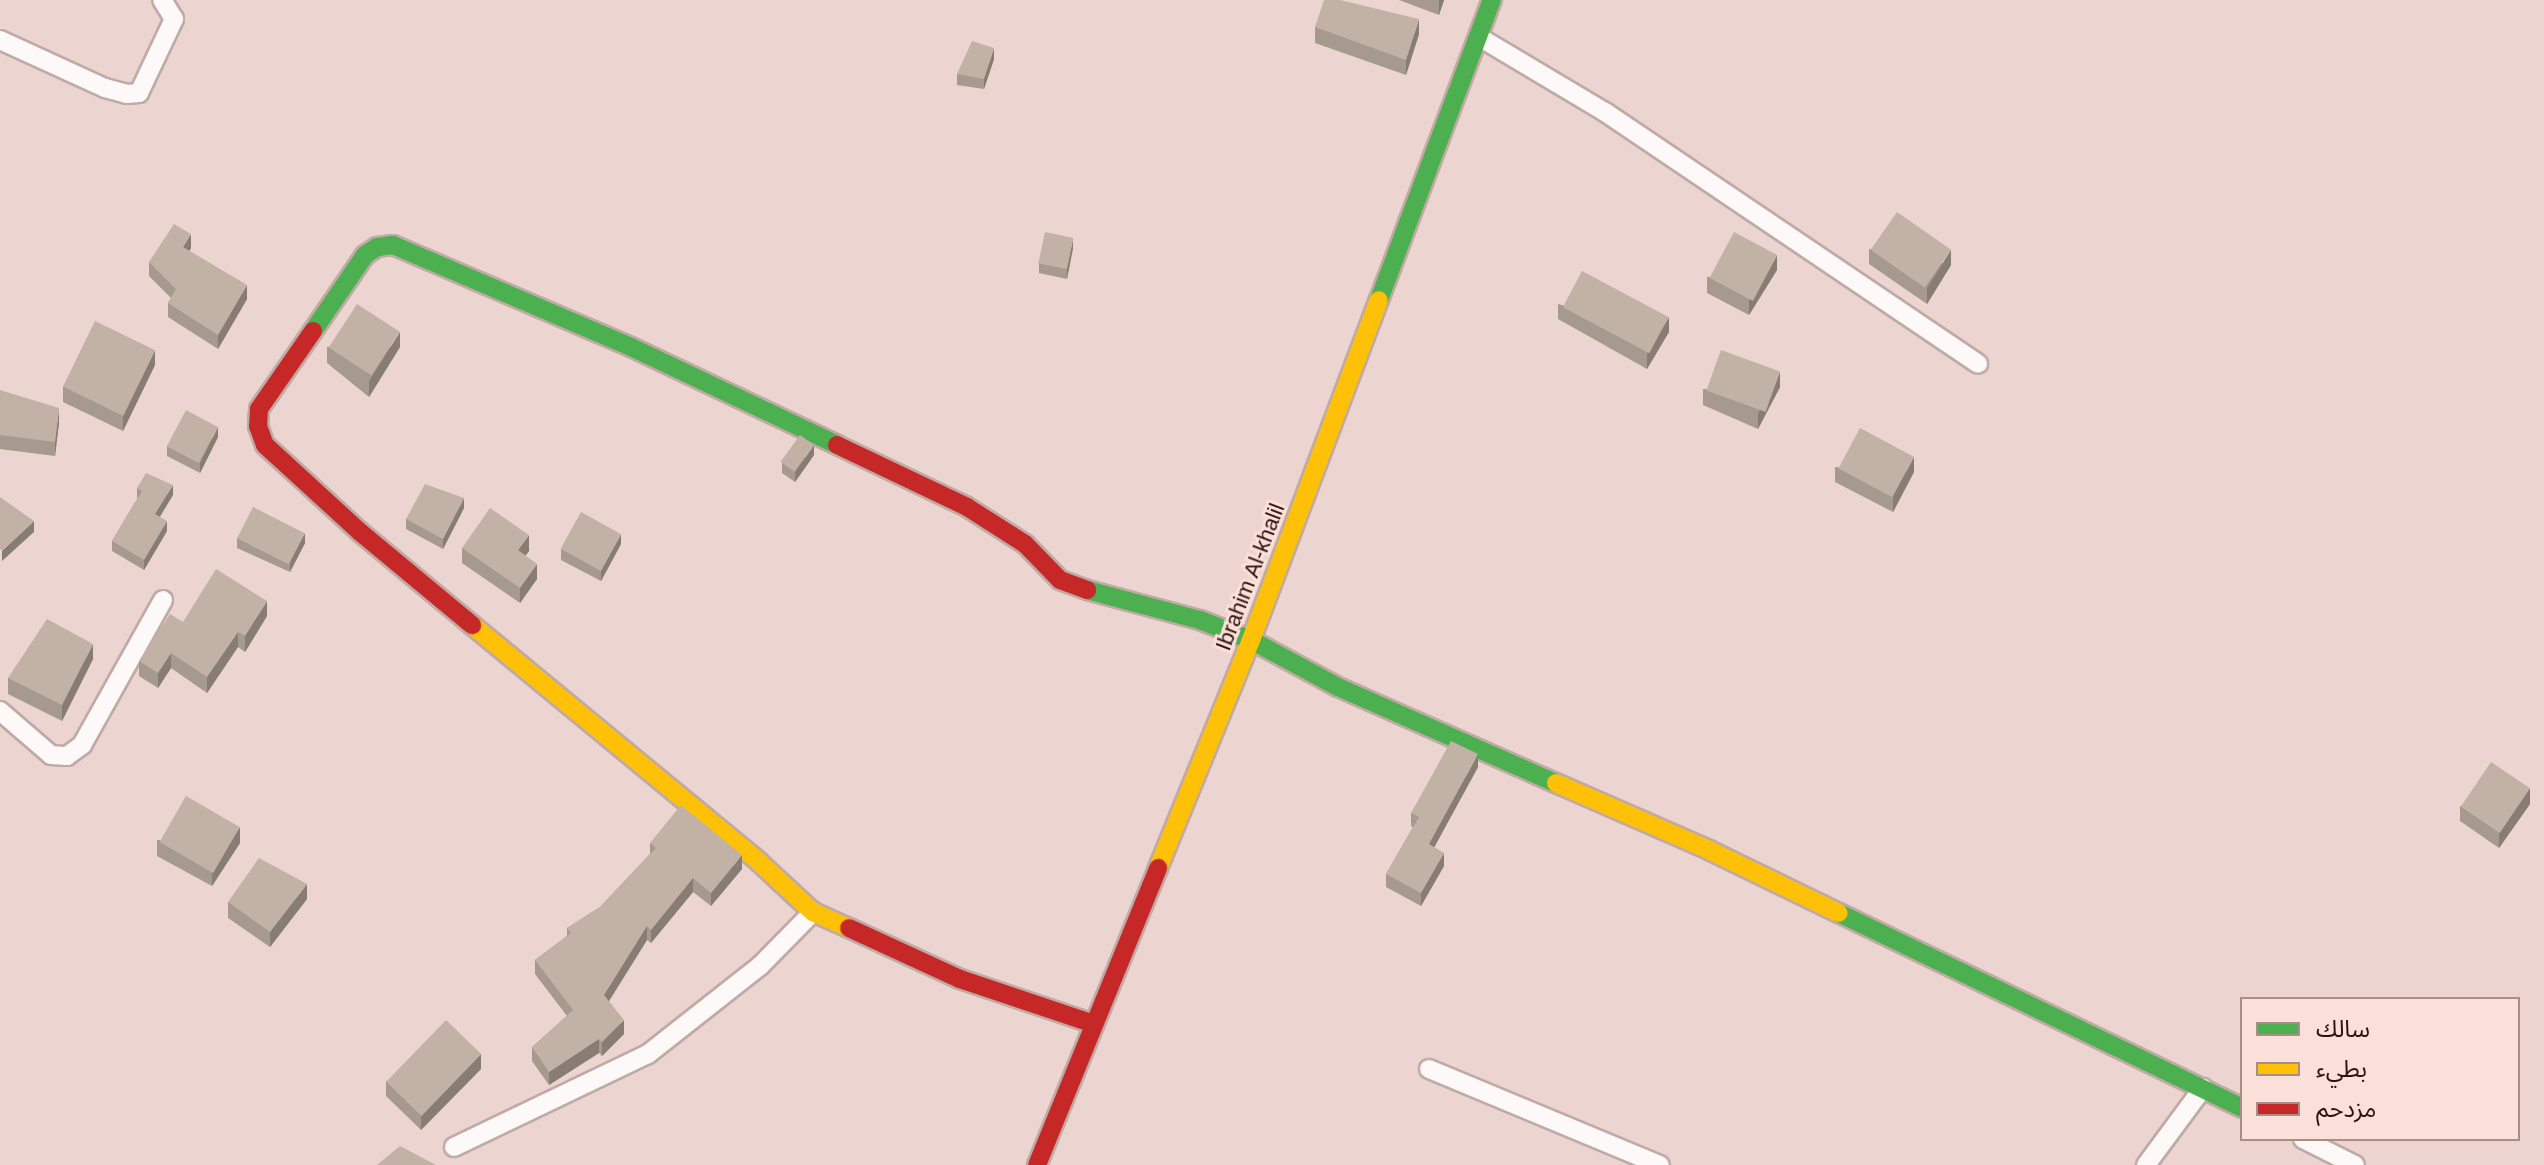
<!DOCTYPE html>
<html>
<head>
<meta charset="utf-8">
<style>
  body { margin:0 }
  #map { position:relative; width:2544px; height:1165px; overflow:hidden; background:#ecd5d0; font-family:Helvetica,"Noto Sans Arabic",sans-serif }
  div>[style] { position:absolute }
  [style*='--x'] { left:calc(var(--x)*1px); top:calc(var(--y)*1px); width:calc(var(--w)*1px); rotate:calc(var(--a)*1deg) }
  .roads { filter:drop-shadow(2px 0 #c0aaa5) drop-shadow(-2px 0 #c0aaa5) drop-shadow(0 2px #c0aaa5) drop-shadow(0 -2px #c0aaa5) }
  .street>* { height:18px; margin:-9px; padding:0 9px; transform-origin:9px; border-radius:9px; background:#fcf9f8 }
  .fast>* { height:18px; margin:-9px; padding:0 9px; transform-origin:9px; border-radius:9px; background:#4caf50 }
  .slow>* { height:18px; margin:-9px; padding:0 9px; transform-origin:9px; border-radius:9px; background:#ffc107 }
  .jam>* { height:18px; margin:-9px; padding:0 9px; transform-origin:9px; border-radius:9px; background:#c62828 }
  .wall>* { inset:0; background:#a6998e }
  .shaded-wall>* { inset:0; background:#877d74 }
  .building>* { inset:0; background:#c1b2a5; transform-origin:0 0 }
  span { translate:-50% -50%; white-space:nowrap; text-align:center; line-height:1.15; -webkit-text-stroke:6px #fbdfd9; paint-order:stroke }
  .street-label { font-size:22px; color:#2b140f }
  .legend { position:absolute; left:2240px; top:997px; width:280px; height:144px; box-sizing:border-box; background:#fbdfd9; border:2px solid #a88e88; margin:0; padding:10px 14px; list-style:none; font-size:24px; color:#2b140f }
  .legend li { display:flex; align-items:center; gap:16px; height:40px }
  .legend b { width:40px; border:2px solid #a88e88 }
</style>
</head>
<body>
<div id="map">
  <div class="roads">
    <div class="street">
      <i style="--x:1479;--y:37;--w:147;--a:30.8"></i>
      <i style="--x:1605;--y:112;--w:450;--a:34"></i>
      <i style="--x:0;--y:40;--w:115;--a:24.6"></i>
      <i style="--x:105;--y:88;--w:23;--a:15"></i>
      <i style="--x:127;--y:94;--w:12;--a:-5"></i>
      <i style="--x:139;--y:93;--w:82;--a:-64.7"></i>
      <i style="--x:174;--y:19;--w:22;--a:-122"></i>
      <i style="--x:0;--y:711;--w:67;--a:40.8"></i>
      <i style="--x:51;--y:755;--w:16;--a:4"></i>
      <i style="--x:67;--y:756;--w:19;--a:-36"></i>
      <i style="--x:82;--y:745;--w:166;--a:-60.8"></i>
      <i style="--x:1429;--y:1069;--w:250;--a:22.6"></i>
      <i style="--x:2303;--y:1139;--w:58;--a:26.6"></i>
      <i style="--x:454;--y:1147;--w:215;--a:-25.6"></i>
      <i style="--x:648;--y:1054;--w:142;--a:-38.2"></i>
      <i style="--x:760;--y:966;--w:76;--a:-45.5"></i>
      <i style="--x:2146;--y:1165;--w:96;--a:-53.5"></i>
    </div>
    <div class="fast">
      <i style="--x:1379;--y:300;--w:321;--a:-69.4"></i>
      <i style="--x:313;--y:331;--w:92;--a:-55.6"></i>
      <i style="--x:365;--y:255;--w:14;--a:-34"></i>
      <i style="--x:377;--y:247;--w:16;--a:-7"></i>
      <i style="--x:393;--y:245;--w:259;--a:23.2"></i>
      <i style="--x:631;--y:347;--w:228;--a:25.4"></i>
      <i style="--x:1087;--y:590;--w:117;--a:14.9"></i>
      <i style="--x:1200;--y:620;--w:55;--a:21.4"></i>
      <i style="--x:1251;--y:640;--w:99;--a:28.4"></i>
      <i style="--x:1338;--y:687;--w:238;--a:23.8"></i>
      <i style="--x:1839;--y:913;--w:448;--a:25.8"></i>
    </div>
    <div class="slow">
      <i style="--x:472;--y:625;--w:372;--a:39.5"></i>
      <i style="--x:759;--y:862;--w:74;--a:42.8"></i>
      <i style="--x:813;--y:912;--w:39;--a:24"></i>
      <i style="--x:1556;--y:783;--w:167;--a:23.6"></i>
      <i style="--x:1709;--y:850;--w:144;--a:25.9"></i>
      <i style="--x:1158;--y:868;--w:246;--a:-67.8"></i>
      <i style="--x:1251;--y:640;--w:363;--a:-69.4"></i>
    </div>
    <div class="jam">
      <i style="--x:313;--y:331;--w:95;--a:124.7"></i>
      <i style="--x:259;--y:409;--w:17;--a:93"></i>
      <i style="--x:258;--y:426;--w:20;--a:70"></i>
      <i style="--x:265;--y:445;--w:129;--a:42.5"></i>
      <i style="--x:360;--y:532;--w:146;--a:39.7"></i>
      <i style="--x:837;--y:445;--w:144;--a:25.5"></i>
      <i style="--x:967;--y:507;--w:69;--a:32.5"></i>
      <i style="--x:1025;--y:544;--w:50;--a:45.8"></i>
      <i style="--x:1060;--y:580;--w:29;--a:20"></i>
      <i style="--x:849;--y:928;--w:122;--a:24.7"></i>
      <i style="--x:960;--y:979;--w:141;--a:18.6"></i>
      <i style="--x:1037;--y:1165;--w:321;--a:-67.8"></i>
    </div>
  </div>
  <div class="wall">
    <i style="clip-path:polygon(1399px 0,1444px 0,1439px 15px)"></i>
    <i style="clip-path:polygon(1315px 27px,1419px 34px,1406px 75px,1315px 43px)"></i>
    <i style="clip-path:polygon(994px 59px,984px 89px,957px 85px,957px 74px)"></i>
    <i style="clip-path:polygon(191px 248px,189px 251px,247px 299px,218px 349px,168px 317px,168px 303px,171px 298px,149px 276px,149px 262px)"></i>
    <i style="clip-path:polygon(1073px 248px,1067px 279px,1039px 273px,1039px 263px)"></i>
    <i style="clip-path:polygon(1869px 249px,1951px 265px,1927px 304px,1869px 264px)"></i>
    <i style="clip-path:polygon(1777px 270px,1749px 315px,1707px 293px,1707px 277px)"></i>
    <i style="clip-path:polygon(1558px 304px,1669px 332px,1647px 369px,1558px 319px)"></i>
    <i style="clip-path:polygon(327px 347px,400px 347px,369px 397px,327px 363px)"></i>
    <i style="clip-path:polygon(155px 365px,123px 431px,63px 402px,63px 387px)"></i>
    <i style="clip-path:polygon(1780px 387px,1758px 429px,1703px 405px,1703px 389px)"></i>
    <i style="clip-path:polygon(0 390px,59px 423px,55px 456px,0 449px)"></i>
    <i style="clip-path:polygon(218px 437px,200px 473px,167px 456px,167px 446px)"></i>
    <i style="clip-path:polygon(814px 455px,795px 482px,782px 473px,782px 463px)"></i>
    <i style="clip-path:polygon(1835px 467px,1914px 472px,1893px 512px,1835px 482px)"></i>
    <i style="clip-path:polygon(137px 488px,173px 495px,160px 517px,167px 531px,144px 570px,112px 551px,112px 541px,137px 499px)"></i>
    <i style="clip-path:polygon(464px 508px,443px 549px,406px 529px,406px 519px)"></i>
    <i style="clip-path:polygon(237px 538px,305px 543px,290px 572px,237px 548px)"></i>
    <i style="clip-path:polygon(621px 544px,601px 581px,561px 560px,561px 549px)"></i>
    <i style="clip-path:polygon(462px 548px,529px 551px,525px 555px,537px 579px,520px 603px,462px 563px)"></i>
    <i style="clip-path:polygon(267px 616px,245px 652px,238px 647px,207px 693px,171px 668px,158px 688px,139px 676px,139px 661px,183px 622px)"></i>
    <i style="clip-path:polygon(93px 659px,62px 721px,8px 694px,8px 678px)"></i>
    <i style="clip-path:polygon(1478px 767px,1434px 847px,1444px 866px,1421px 906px,1386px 887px,1386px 874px,1413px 827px,1411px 826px,1411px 813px)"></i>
    <i style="clip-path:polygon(2530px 804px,2499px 848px,2460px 821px,2460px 806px)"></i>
    <i style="clip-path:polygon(157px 840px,240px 843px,212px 886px,157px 856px)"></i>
    <i style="clip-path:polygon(650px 843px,742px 869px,711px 906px,693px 892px,651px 943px,647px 940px,609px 1001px,624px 1034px,602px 1056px,599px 1053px,549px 1085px,532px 1061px,532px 1047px,567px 1016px,535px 974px,535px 960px,567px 936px,567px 928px,600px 907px,650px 854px)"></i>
    <i style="clip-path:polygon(307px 899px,270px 947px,228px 918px,228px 902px)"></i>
    <i style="clip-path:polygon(481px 1069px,421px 1130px,386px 1096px,386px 1081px)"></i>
  </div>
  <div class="shaded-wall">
    <i style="clip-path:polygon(1439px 0,1444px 0,1439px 15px)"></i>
    <i style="clip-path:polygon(1419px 19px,1419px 34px,1406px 75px,1406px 60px)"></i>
    <i style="clip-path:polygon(994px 48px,994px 59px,984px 89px,984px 79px)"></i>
    <i style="clip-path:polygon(191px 234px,191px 248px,183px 262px,183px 247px)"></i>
    <i style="clip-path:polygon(1073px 238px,1073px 248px,1067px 279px,1067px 269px)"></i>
    <i style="clip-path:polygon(1951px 250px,1951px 265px,1927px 304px,1927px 288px)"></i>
    <i style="clip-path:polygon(1777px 255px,1777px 270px,1749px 315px,1749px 300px)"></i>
    <i style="clip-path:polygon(247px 285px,247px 299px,218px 349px,218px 335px)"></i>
    <i style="clip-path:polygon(1669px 317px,1669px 332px,1647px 369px,1647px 354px)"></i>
    <i style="clip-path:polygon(400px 332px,400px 347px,369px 397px,369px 381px)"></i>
    <i style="clip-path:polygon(155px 350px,155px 365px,123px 431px,123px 416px)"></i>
    <i style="clip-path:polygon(1780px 372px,1780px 387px,1758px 429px,1758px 414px)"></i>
    <i style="clip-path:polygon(59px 408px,59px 423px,55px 456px,55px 442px)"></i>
    <i style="clip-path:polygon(218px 427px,218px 437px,200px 473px,200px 463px)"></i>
    <i style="clip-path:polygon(814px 445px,814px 455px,795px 482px,795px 472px)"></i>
    <i style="clip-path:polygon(1914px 457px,1914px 472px,1893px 512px,1893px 496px)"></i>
    <i style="clip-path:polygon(173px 485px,173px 495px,155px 524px,155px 514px)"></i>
    <i style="clip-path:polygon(464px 498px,464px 508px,443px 549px,443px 539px)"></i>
    <i style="clip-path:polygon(34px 521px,34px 532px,2px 561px,2px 551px)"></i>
    <i style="clip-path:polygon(167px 521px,167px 531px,144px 570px,144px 560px)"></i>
    <i style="clip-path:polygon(305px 533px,305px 543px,290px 572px,290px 561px)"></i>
    <i style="clip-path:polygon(621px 534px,621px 544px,601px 581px,601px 571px)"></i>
    <i style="clip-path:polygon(529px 535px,529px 551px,518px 566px,518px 550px)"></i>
    <i style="clip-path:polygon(537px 564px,537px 579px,520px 603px,520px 588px)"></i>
    <i style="clip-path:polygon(267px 601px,267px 616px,245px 652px,245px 636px)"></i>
    <i style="clip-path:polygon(238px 632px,238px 647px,207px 693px,207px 677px)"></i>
    <i style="clip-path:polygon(93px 644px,93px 659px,62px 721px,62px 705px)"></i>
    <i style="clip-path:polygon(171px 653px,171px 668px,158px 688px,158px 673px)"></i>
    <i style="clip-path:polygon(1478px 754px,1478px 767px,1429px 857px,1429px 844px)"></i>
    <i style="clip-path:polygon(2530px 788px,2530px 804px,2499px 848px,2499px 832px)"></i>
    <i style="clip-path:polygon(240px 827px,240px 843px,212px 886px,212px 871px)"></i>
    <i style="clip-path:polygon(1444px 853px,1444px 866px,1421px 906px,1421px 893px)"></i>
    <i style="clip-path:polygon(742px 855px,742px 869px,711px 906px,711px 893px)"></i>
    <i style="clip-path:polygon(693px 878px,693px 892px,651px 943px,651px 930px)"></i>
    <i style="clip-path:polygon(307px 884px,307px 899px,270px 947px,270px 932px)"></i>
    <i style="clip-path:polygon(647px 926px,647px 940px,604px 1009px,604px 995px)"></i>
    <i style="clip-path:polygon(624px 1020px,624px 1034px,602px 1056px,602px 1042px)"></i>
    <i style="clip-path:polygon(599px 1039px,599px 1053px,549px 1085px,549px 1072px)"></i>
    <i style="clip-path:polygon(481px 1054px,481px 1069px,421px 1130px,421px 1115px)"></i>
  </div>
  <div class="building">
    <i style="clip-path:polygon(1324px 0,1340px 0,1419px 19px,1406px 60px,1315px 27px)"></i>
    <i style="clip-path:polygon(972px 41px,994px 48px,984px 79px,957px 74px)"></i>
    <i style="left:1897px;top:212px;width:66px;height:46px;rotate:35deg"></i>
    <i style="clip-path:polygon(174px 224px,191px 234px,183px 247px,247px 285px,218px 335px,168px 303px,176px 289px,149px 262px)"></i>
    <i style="left:1045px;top:232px;width:29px;height:32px;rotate:12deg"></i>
    <i style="left:1734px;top:232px;width:49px;height:52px;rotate:28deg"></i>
    <i style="left:1582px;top:271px;width:98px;height:41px;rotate:28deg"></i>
    <i style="left:357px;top:304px;width:51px;height:52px;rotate:33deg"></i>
    <i style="left:95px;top:321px;width:67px;height:73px;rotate:26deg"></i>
    <i style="left:1721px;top:350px;width:63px;height:43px;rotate:20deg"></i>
    <i style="clip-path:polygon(0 390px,59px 408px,55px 442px,0 435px)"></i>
    <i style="left:186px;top:410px;width:36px;height:41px;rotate:28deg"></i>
    <i style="left:1860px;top:428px;width:61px;height:46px;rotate:28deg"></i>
    <i style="left:800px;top:435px;width:17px;height:33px;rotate:36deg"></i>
    <i style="clip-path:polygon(146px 473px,173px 485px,155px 514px,167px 521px,144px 560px,112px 541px,142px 491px,137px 488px)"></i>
    <i style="clip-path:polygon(425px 484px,464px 498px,443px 539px,406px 519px)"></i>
    <i style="clip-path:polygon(0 497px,34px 521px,2px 551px,0 549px)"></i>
    <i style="left:253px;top:507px;width:58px;height:35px;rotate:27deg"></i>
    <i style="clip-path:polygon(490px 508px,529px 535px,518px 550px,537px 564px,520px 588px,462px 548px)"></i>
    <i style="left:581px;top:512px;width:46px;height:42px;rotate:29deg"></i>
    <i style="clip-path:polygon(216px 569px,267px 601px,245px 636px,238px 632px,207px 677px,171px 653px,158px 673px,139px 661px,170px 614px,183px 622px)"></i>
    <i style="clip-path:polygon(47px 619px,93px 644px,62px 705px,8px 678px)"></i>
    <i style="clip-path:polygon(1451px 741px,1478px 754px,1429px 844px,1444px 853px,1421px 893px,1386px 874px,1419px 817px,1411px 813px)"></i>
    <i style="left:2491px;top:762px;width:47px;height:54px;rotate:34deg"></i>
    <i style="left:186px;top:796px;width:62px;height:53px;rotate:30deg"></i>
    <i style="clip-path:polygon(681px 805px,742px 855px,711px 893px,693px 878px,651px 930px,647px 926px,604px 995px,624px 1020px,602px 1042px,599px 1039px,549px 1072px,532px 1047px,573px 1010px,535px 960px,571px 933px,567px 928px,600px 907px,656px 848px,650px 843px)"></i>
    <i style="clip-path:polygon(259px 858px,307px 884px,270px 932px,228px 902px)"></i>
    <i style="left:446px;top:1020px;width:49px;height:86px;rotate:44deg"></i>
    <i style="clip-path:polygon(400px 1146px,436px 1165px,377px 1165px)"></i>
  </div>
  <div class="street-label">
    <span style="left:1250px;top:577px;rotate:-69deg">Ibrahim Al-khalil</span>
  </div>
  <ul class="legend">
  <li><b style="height:10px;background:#4caf50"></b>سالك</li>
  <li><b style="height:10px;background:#ffc107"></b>بطيء</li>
  <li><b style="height:10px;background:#c62828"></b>مزدحم</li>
  </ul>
</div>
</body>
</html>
